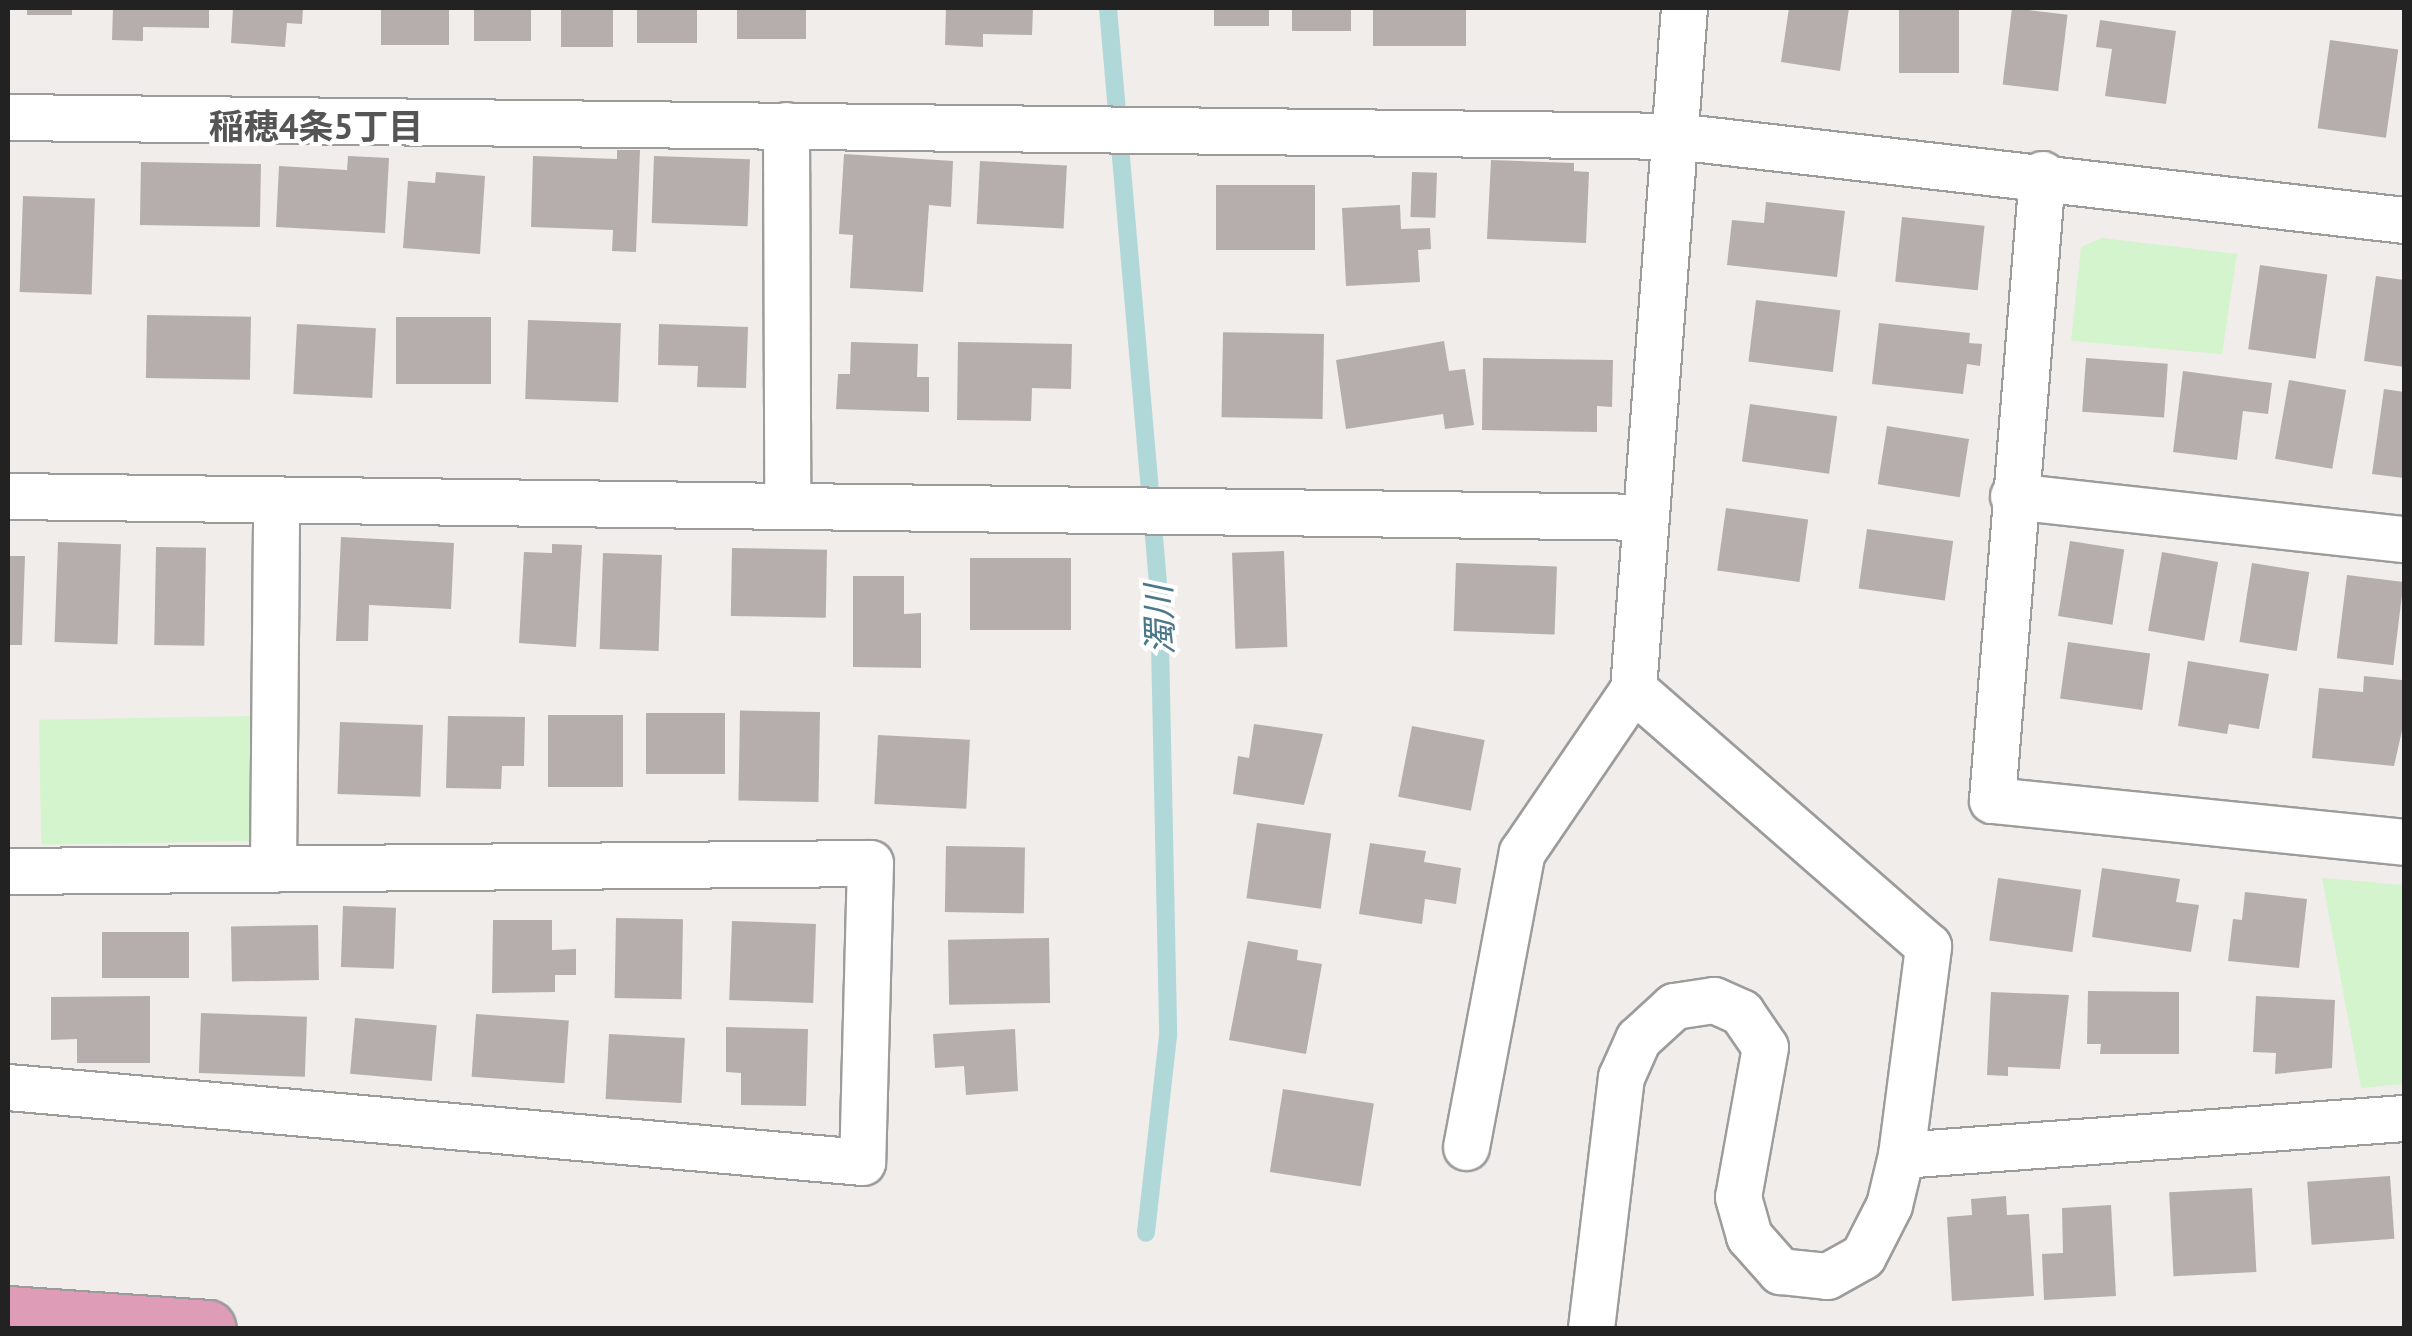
<!DOCTYPE html>
<html>
<head>
<meta charset="utf-8">
<style>
  body { margin:0 }
  #map { position:relative; width:2412px; height:1336px; overflow:hidden; background:#f1edea; font-family:"PT Sans","Noto Sans JP",sans-serif }
  div>[style] { position:absolute }
  [style*='--x'] { left:calc(var(--x)*1px); top:calc(var(--y)*1px); width:calc(var(--w)*1px); rotate:calc(var(--a)*1deg) }
  .park>* { inset:0; background:#d3f4cd; transform-origin:0 0 }
  .stream>* { height:18px; margin:-9px; padding:0 9px; transform-origin:9px; border-radius:9px; background:#b0d8d8 }
  .building>* { inset:0; background:#b6aeac; transform-origin:0 0 }
  .roads { filter:drop-shadow(2px 0 #9c9c9c) drop-shadow(-2px 0 #9c9c9c) drop-shadow(0 2px #9c9c9c) drop-shadow(0 -2px #9c9c9c) }
  .street>* { height:45px; margin:-22.5px; padding:0 22.5px; transform-origin:22.5px; border-radius:22.5px; background:#fff }
  .highway>* { height:55px; margin:-27.5px; padding:0 27.5px; transform-origin:27.5px; border-radius:27.5px; background:#de9cb7 }
  span { translate:-50% -50%; white-space:nowrap; text-align:center; line-height:1.15; -webkit-text-stroke:8px #fff; paint-order:stroke }
  .neighbourhood-label { font-size:35px; color:#555; font-weight:700 }
  .water-label { font-size:35px; color:#4b7889; font-style:italic }
  .frame { position:absolute; inset:0; border:10px solid #222; pointer-events:none }
</style>
</head>
<body>
<div id="map">
  <div class="park">
    <i style="clip-path:polygon(2102px 238px,2237px 254px,2222px 354px,2071px 341px,2081px 247px)"></i>
    <i style="left:254px;top:716px;width:125px;height:215px;rotate:89deg"></i>
    <i style="clip-path:polygon(2322px 878px,2404px 885px,2404px 1084px,2361px 1088px)"></i>
  </div>
  <div class="stream">
    <i style="--x:1108;--y:8;--w:589;--a:85.03"></i>
    <i style="--x:1159;--y:595;--w:441;--a:88.8"></i>
    <i style="--x:1168;--y:1036;--w:198;--a:96.4"></i>
  </div>
  <div class="building">
    <i style="left:27px;top:8px;width:45px;height:7px"></i>
    <i style="clip-path:polygon(113px 8px,209px 8px,209px 28px,143px 27px,143px 41px,112px 40px)"></i>
    <i style="clip-path:polygon(233px 8px,303px 8px,302px 24px,287px 23px,285px 47px,231px 43px)"></i>
    <i style="left:381px;top:8px;width:68px;height:37px"></i>
    <i style="left:474px;top:8px;width:57px;height:33px"></i>
    <i style="left:561px;top:8px;width:52px;height:39px"></i>
    <i style="left:637px;top:8px;width:60px;height:35px"></i>
    <i style="left:737px;top:8px;width:69px;height:31px"></i>
    <i style="clip-path:polygon(946px 8px,1033px 8px,1032px 35px,983px 34px,983px 47px,945px 45px)"></i>
    <i style="left:1214px;top:8px;width:55px;height:18px"></i>
    <i style="left:1292px;top:8px;width:59px;height:23px"></i>
    <i style="left:1373px;top:8px;width:93px;height:38px"></i>
    <i style="clip-path:polygon(1789px 8px,1849px 8px,1840px 71px,1781px 62px)"></i>
    <i style="left:1899px;top:8px;width:60px;height:65px"></i>
    <i style="left:2012px;top:8px;width:56px;height:77px;rotate:7deg"></i>
    <i style="clip-path:polygon(2100px 20px,2176px 31px,2166px 104px,2105px 96px,2112px 49px,2096px 47px)"></i>
    <i style="left:2330px;top:40px;width:69px;height:89px;rotate:8deg"></i>
    <i style="clip-path:polygon(617px 150px,640px 150px,636px 252px,612px 251px,613px 230px,531px 227px,533px 156px,617px 159px)"></i>
    <i style="clip-path:polygon(844px 154px,953px 161px,951px 207px,929px 205px,923px 292px,850px 288px,853px 235px,839px 234px)"></i>
    <i style="clip-path:polygon(348px 156px,389px 158px,385px 233px,276px 227px,279px 166px,347px 170px)"></i>
    <i style="left:654px;top:156px;width:96px;height:67px;rotate:2deg"></i>
    <i style="clip-path:polygon(1491px 160px,1574px 163px,1574px 171px,1589px 172px,1586px 243px,1487px 239px)"></i>
    <i style="left:980px;top:161px;width:87px;height:63px;rotate:3deg"></i>
    <i style="left:141px;top:162px;width:120px;height:63px;rotate:1deg"></i>
    <i style="clip-path:polygon(436px 172px,485px 176px,480px 254px,403px 248px,408px 181px,435px 183px)"></i>
    <i style="left:1412px;top:172px;width:25px;height:45px;rotate:2deg"></i>
    <i style="left:1315px;top:185px;width:65px;height:99px;rotate:90deg"></i>
    <i style="left:23px;top:196px;width:72px;height:96px;rotate:2deg"></i>
    <i style="clip-path:polygon(1766px 202px,1845px 211px,1837px 277px,1727px 265px,1732px 220px,1764px 223px)"></i>
    <i style="clip-path:polygon(1400px 205px,1401px 229px,1430px 228px,1431px 249px,1418px 250px,1420px 282px,1346px 286px,1342px 208px)"></i>
    <i style="left:1902px;top:217px;width:83px;height:65px;rotate:6deg"></i>
    <i style="left:2260px;top:265px;width:68px;height:85px;rotate:8deg"></i>
    <i style="clip-path:polygon(2376px 276px,2404px 280px,2404px 367px,2364px 361px)"></i>
    <i style="left:1756px;top:300px;width:85px;height:62px;rotate:7deg"></i>
    <i style="left:147px;top:315px;width:104px;height:63px;rotate:1deg"></i>
    <i style="left:491px;top:317px;width:67px;height:95px;rotate:90deg"></i>
    <i style="left:528px;top:320px;width:93px;height:79px;rotate:2deg"></i>
    <i style="clip-path:polygon(1879px 323px,1970px 333px,1969px 343px,1982px 344px,1980px 366px,1967px 364px,1963px 394px,1872px 384px)"></i>
    <i style="left:297px;top:324px;width:79px;height:70px;rotate:3deg"></i>
    <i style="clip-path:polygon(659px 324px,748px 327px,746px 388px,697px 387px,698px 366px,658px 365px)"></i>
    <i style="left:1324px;top:334px;width:85px;height:101px;rotate:91deg"></i>
    <i style="clip-path:polygon(1444px 341px,1449px 371px,1465px 369px,1474px 425px,1445px 429px,1443px 414px,1346px 429px,1336px 360px)"></i>
    <i style="clip-path:polygon(851px 342px,918px 344px,917px 377px,929px 377px,929px 412px,836px 409px,838px 374px,850px 374px)"></i>
    <i style="clip-path:polygon(958px 342px,1072px 344px,1071px 389px,1032px 388px,1031px 421px,957px 420px)"></i>
    <i style="clip-path:polygon(1483px 358px,1613px 360px,1612px 407px,1597px 406px,1597px 432px,1482px 430px)"></i>
    <i style="left:2086px;top:358px;width:82px;height:54px;rotate:4deg"></i>
    <i style="clip-path:polygon(2183px 371px,2272px 383px,2268px 414px,2243px 411px,2237px 460px,2173px 452px)"></i>
    <i style="left:2289px;top:380px;width:58px;height:80px;rotate:10deg"></i>
    <i style="clip-path:polygon(2384px 389px,2404px 392px,2404px 478px,2372px 474px)"></i>
    <i style="left:1750px;top:404px;width:88px;height:58px;rotate:8deg"></i>
    <i style="left:1887px;top:426px;width:83px;height:59px;rotate:9deg"></i>
    <i style="left:1726px;top:508px;width:83px;height:63px;rotate:8deg"></i>
    <i style="left:1867px;top:529px;width:87px;height:60px;rotate:8deg"></i>
    <i style="clip-path:polygon(341px 537px,454px 543px,451px 609px,369px 605px,368px 641px,336px 641px)"></i>
    <i style="left:2070px;top:541px;width:55px;height:76px;rotate:9deg"></i>
    <i style="left:58px;top:542px;width:63px;height:100px;rotate:2deg"></i>
    <i style="clip-path:polygon(552px 544px,582px 545px,576px 647px,519px 643px,524px 552px,552px 553px)"></i>
    <i style="left:156px;top:547px;width:50px;height:98px;rotate:1deg"></i>
    <i style="left:732px;top:548px;width:95px;height:68px;rotate:1deg"></i>
    <i style="left:1284px;top:551px;width:96px;height:52px;rotate:88deg"></i>
    <i style="left:2162px;top:552px;width:57px;height:80px;rotate:10deg"></i>
    <i style="left:603px;top:553px;width:59px;height:96px;rotate:2deg"></i>
    <i style="clip-path:polygon(8px 556px,25px 556px,22px 645px,8px 645px)"></i>
    <i style="left:970px;top:558px;width:101px;height:72px"></i>
    <i style="left:1456px;top:563px;width:101px;height:68px;rotate:2deg"></i>
    <i style="left:2252px;top:563px;width:58px;height:80px;rotate:9deg"></i>
    <i style="left:2347px;top:575px;width:57px;height:84px;rotate:7deg"></i>
    <i style="clip-path:polygon(853px 576px,904px 576px,904px 614px,921px 613px,921px 668px,853px 667px)"></i>
    <i style="left:2068px;top:642px;width:83px;height:57px;rotate:8deg"></i>
    <i style="clip-path:polygon(2188px 661px,2269px 674px,2259px 729px,2229px 724px,2227px 734px,2178px 726px)"></i>
    <i style="clip-path:polygon(2364px 676px,2402px 680px,2404px 722px,2394px 766px,2312px 758px,2319px 688px,2363px 692px)"></i>
    <i style="left:820px;top:712px;width:90px;height:80px;rotate:91deg"></i>
    <i style="left:646px;top:713px;width:79px;height:61px"></i>
    <i style="left:548px;top:715px;width:75px;height:72px"></i>
    <i style="clip-path:polygon(448px 716px,525px 717px,524px 766px,502px 766px,501px 789px,446px 788px)"></i>
    <i style="left:340px;top:722px;width:83px;height:72px;rotate:2deg"></i>
    <i style="clip-path:polygon(1254px 724px,1323px 734px,1304px 805px,1233px 794px,1238px 756px,1249px 758px)"></i>
    <i style="left:1412px;top:726px;width:74px;height:72px;rotate:11deg"></i>
    <i style="left:878px;top:735px;width:92px;height:69px;rotate:3deg"></i>
    <i style="left:1257px;top:823px;width:75px;height:76px;rotate:8deg"></i>
    <i style="clip-path:polygon(1370px 843px,1426px 851px,1424px 862px,1461px 868px,1456px 904px,1425px 899px,1422px 924px,1359px 914px)"></i>
    <i style="left:946px;top:846px;width:79px;height:66px;rotate:1deg"></i>
    <i style="clip-path:polygon(2102px 868px,2180px 879px,2176px 902px,2199px 905px,2191px 952px,2092px 937px)"></i>
    <i style="left:1998px;top:878px;width:84px;height:63px;rotate:8deg"></i>
    <i style="clip-path:polygon(2245px 892px,2307px 899px,2299px 968px,2228px 961px,2233px 919px,2242px 920px)"></i>
    <i style="left:343px;top:906px;width:53px;height:61px;rotate:2deg"></i>
    <i style="left:616px;top:918px;width:67px;height:80px;rotate:1deg"></i>
    <i style="clip-path:polygon(493px 920px,552px 920px,552px 950px,576px 949px,576px 975px,555px 975px,555px 992px,492px 993px)"></i>
    <i style="left:732px;top:921px;width:84px;height:79px;rotate:2deg"></i>
    <i style="left:318px;top:925px;width:55px;height:87px;rotate:89deg"></i>
    <i style="left:102px;top:932px;width:87px;height:46px"></i>
    <i style="left:1049px;top:938px;width:65px;height:101px;rotate:89deg"></i>
    <i style="clip-path:polygon(1248px 941px,1298px 950px,1297px 960px,1322px 964px,1306px 1054px,1229px 1040px)"></i>
    <i style="clip-path:polygon(2088px 991px,2179px 992px,2179px 1054px,2100px 1054px,2101px 1044px,2087px 1044px)"></i>
    <i style="clip-path:polygon(1991px 992px,2069px 995px,2060px 1069px,2008px 1067px,2008px 1076px,1987px 1075px)"></i>
    <i style="clip-path:polygon(150px 996px,150px 1063px,77px 1063px,77px 1039px,51px 1040px,51px 997px)"></i>
    <i style="clip-path:polygon(2256px 996px,2335px 1000px,2332px 1068px,2275px 1074px,2276px 1053px,2253px 1052px)"></i>
    <i style="left:201px;top:1013px;width:106px;height:60px;rotate:2deg"></i>
    <i style="left:476px;top:1014px;width:93px;height:63px;rotate:4deg"></i>
    <i style="left:355px;top:1018px;width:82px;height:56px;rotate:5deg"></i>
    <i style="clip-path:polygon(726px 1027px,808px 1029px,806px 1106px,741px 1105px,741px 1073px,726px 1072px)"></i>
    <i style="clip-path:polygon(1015px 1029px,1018px 1091px,966px 1095px,964px 1066px,935px 1068px,933px 1034px)"></i>
    <i style="left:609px;top:1034px;width:76px;height:65px;rotate:3deg"></i>
    <i style="left:1283px;top:1089px;width:92px;height:84px;rotate:9deg"></i>
    <i style="left:2390px;top:1176px;width:63px;height:83px;rotate:86deg"></i>
    <i style="left:2252px;top:1188px;width:84px;height:83px;rotate:87deg"></i>
    <i style="clip-path:polygon(2006px 1196px,2007px 1215px,2029px 1214px,2034px 1296px,1952px 1301px,1947px 1217px,1972px 1215px,1971px 1199px)"></i>
    <i style="clip-path:polygon(2111px 1205px,2116px 1296px,2044px 1300px,2042px 1254px,2063px 1253px,2062px 1208px)"></i>
  </div>
  <div class="roads">
    <div class="street">
      <i style="--x:8;--y:117;--w:1667;--a:0.65"></i>
      <i style="--x:1675;--y:136;--w:734;--a:6.57"></i>
      <i style="--x:786;--y:125;--w:381;--a:89.8"></i>
      <i style="--x:2042;--y:174;--w:628;--a:94.57"></i>
      <i style="--x:1992;--y:800;--w:414;--a:5.8"></i>
      <i style="--x:8;--y:496;--w:1638;--a:0.73"></i>
      <i style="--x:2013;--y:496;--w:393;--a:6.3"></i>
      <i style="--x:273;--y:869;--w:367;--a:-89.5"></i>
      <i style="--x:8;--y:871;--w:862;--a:-0.53"></i>
      <i style="--x:870;--y:863;--w:299;--a:91.5"></i>
      <i style="--x:862;--y:1162;--w:857;--a:-174.98"></i>
      <i style="--x:1466;--y:1147;--w:300;--a:-79.3"></i>
      <i style="--x:1522;--y:852;--w:197;--a:-55.7"></i>
      <i style="--x:1633;--y:689;--w:683;--a:-85.72"></i>
      <i style="--x:1901;--y:1155;--w:504;--a:-4.21"></i>
      <i style="--x:1591;--y:1328;--w:253;--a:-83.2"></i>
      <i style="--x:1621;--y:1077;--w:42;--a:-65.9"></i>
      <i style="--x:1638;--y:1039;--w:49;--a:-42.5"></i>
      <i style="--x:1674;--y:1006;--w:40;--a:-8.5"></i>
      <i style="--x:1714;--y:1000;--w:30;--a:24"></i>
      <i style="--x:1741;--y:1012;--w:42;--a:55.6"></i>
      <i style="--x:1765;--y:1047;--w:152;--a:100.2"></i>
      <i style="--x:1738;--y:1197;--w:41;--a:74.2"></i>
      <i style="--x:1749;--y:1236;--w:47;--a:48.5"></i>
      <i style="--x:1780;--y:1271;--w:47;--a:6.1"></i>
      <i style="--x:1827;--y:1276;--w:41;--a:-29.1"></i>
      <i style="--x:1863;--y:1256;--w:57;--a:-63"></i>
      <i style="--x:1889;--y:1205;--w:51;--a:-76.5"></i>
      <i style="--x:1901;--y:1155;--w:211;--a:-82.6"></i>
      <i style="--x:1928;--y:946;--w:391;--a:-138.9"></i>
    </div>
    <div class="highway">
      <i style="--x:8;--y:1314;--w:200;--a:4"></i>
    </div>
  </div>
  <div class="neighbourhood-label">
    <span style="left:316px;top:126px">稲穂4条5丁目</span>
  </div>
  <div class="water-label">
    <span style="left:1159px;top:620px;rotate:-92deg">濁川</span>
  </div>
  <div class="frame"></div>
</div>
</body>
</html>
